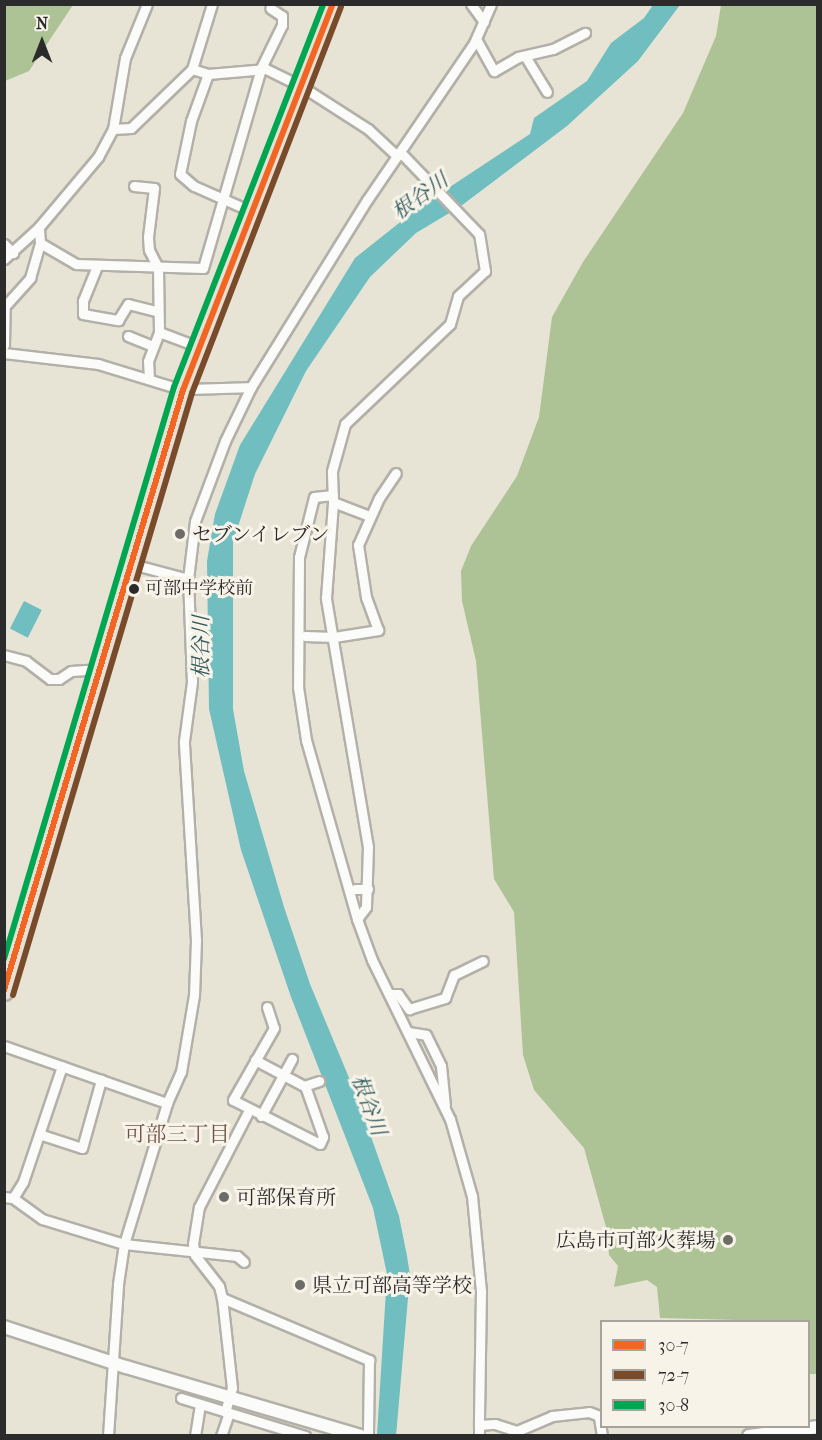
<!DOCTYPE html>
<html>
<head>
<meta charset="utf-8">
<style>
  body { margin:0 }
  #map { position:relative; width:822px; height:1440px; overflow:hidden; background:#e7e4d6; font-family:"IM FELL French Canon","Noto Serif JP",serif }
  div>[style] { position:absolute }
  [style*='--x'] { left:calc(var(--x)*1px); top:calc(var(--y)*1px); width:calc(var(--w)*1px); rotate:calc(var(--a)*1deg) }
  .forest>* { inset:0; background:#aec395 }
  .water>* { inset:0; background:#70bec0; transform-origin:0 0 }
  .roads { filter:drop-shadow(2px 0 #b2b0a8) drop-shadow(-2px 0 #b2b0a8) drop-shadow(0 2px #b2b0a8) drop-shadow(0 -2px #b2b0a8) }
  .minor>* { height:9px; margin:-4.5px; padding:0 4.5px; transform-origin:4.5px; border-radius:4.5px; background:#fbfbf9 }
  .tertiary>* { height:12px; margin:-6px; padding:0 6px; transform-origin:6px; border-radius:6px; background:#fbfbf9 }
  .trunk>* { height:15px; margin:-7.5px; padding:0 7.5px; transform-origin:7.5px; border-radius:7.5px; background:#e6e1d4 }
  .bus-1>* { height:6px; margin:-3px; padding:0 3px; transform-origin:3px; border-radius:3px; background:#f26522 }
  .bus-2>* { height:6px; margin:-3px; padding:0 3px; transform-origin:3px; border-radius:3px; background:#7a4b2a }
  .bus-3>* { height:6px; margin:-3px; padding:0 3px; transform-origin:3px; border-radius:3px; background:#00a651 }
  .dots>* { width:16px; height:16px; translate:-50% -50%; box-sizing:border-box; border:3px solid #f7f3e8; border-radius:50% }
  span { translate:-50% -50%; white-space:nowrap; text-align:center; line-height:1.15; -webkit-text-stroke:6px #f7f3e8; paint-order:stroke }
  .bus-label { font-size:18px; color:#2b2b2b }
  .left { translate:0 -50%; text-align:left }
  .poi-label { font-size:20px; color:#2b2b2b }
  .right { translate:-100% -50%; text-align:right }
  .water-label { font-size:21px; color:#31595c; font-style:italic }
  .neighbourhood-label { font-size:21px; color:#705348 }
  .frame { position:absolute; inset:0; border:6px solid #2b2b2b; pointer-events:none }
  .legend { position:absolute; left:600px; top:1320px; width:210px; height:108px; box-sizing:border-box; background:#f7f3e8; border:2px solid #a5a39c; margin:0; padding:8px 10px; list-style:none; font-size:18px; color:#2b2b2b }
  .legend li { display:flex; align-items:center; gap:12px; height:30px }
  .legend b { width:30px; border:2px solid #a5a39c }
  .north { position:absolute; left:12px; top:12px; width:60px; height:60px; -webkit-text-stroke:4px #f7f3e8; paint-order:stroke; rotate:0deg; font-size:16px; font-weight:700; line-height:24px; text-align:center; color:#2b2b2b }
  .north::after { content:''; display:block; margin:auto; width:21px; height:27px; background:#2b2b2b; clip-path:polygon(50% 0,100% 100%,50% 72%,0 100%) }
</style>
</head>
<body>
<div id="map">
  <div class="forest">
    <i style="clip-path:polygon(5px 4px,73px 5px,29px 71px,5px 81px)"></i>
    <i style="clip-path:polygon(721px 5px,817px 5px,817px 1374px,809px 1374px,808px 1322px,660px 1318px,657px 1287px,647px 1280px,614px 1287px,618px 1266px,609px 1255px,606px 1227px,584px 1148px,534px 1090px,523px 1055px,514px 912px,494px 879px,476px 661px,462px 601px,461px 571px,471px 546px,517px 476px,539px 417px,552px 317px,583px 262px,683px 113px,716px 36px)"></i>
  </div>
  <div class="water">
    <i style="clip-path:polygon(653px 5px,680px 5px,638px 61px,567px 126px,461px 206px,416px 233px,370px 277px,306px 371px,255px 474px,233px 542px,233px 709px,244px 771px,284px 907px,310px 984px,357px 1097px,399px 1216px,407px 1256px,410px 1275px,396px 1436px,377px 1435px,387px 1274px,373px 1208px,291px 997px,241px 850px,209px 709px,207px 561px,215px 514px,240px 445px,355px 258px,418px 208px,530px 134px,534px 118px,587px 81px,611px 43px,644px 18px)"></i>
    <i style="left:24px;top:601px;width:20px;height:31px;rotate:27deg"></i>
  </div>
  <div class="roads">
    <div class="minor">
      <i style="--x:471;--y:4;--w:22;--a:54"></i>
      <i style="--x:476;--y:39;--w:37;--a:61"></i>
      <i style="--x:494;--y:71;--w:28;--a:-30"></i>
      <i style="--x:518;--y:57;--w:36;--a:-13"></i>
      <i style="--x:553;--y:49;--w:36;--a:-27"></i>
      <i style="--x:525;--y:56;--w:42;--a:58.6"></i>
      <i style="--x:192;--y:69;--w:17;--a:17"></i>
      <i style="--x:208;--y:74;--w:50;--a:109.9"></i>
      <i style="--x:191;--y:121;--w:54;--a:101.7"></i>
      <i style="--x:180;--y:174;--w:18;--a:41"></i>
      <i style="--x:194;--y:186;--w:64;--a:23.8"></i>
      <i style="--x:208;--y:74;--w:58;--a:-4.9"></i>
      <i style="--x:266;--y:69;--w:39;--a:26"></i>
      <i style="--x:301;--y:86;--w:80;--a:32.7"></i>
      <i style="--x:368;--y:129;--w:40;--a:43"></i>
      <i style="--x:113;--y:129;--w:18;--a:-3"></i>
      <i style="--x:131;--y:128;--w:85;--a:-44"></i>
      <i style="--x:192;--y:69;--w:68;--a:-72.9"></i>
      <i style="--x:134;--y:186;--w:20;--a:6"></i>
      <i style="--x:154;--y:188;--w:49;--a:97"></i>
      <i style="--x:148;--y:237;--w:13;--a:86"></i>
      <i style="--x:149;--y:250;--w:20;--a:63"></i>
      <i style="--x:158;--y:268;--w:64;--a:89.1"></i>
      <i style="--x:159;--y:332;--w:43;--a:20.6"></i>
      <i style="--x:40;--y:243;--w:42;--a:30.3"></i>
      <i style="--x:76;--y:264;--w:127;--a:1.8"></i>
      <i style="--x:203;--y:268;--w:208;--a:-73.8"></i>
      <i style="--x:261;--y:68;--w:48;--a:-64"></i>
      <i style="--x:282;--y:25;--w:9;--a:-90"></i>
      <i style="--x:282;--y:16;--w:14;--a:-146"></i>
      <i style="--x:4;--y:244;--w:13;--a:45"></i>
      <i style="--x:4;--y:259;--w:47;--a:-42.4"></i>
      <i style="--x:39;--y:227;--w:92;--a:-49.9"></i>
      <i style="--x:98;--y:157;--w:32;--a:-62"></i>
      <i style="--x:113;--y:129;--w:72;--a:-80.4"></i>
      <i style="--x:125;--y:58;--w:58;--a:-67.8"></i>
      <i style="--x:97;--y:266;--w:38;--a:112"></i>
      <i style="--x:83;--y:301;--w:13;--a:90"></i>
      <i style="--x:83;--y:314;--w:36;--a:10"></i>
      <i style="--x:118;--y:320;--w:19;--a:-58"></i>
      <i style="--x:128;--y:304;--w:29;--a:14"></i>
      <i style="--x:128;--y:336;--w:27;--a:22"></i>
      <i style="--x:4;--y:345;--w:39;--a:-89"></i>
      <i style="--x:5;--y:306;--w:38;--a:-48"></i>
      <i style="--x:30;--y:278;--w:36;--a:-74"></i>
      <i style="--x:40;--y:243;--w:16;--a:-94"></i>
      <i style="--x:4;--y:353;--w:95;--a:6.7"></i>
      <i style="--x:98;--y:364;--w:89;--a:17"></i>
      <i style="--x:149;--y:379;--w:18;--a:-93"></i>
      <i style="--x:148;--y:361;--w:31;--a:-69"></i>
      <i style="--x:184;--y:389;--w:67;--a:-1.7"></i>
      <i style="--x:333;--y:495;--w:19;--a:174"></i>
      <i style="--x:314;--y:497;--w:62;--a:104"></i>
      <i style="--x:299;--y:557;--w:130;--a:90.4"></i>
      <i style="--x:298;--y:687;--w:54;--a:81.4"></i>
      <i style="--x:306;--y:740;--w:186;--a:74.1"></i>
      <i style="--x:357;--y:919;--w:15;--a:-53"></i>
      <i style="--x:366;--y:907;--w:60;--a:-88.1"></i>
      <i style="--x:368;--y:847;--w:253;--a:-99.6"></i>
      <i style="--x:326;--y:598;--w:96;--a:-85.8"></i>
      <i style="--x:333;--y:502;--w:31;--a:-92"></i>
      <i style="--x:332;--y:471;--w:49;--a:-74.5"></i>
      <i style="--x:345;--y:424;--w:145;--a:-43.6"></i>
      <i style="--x:450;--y:324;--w:29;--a:-74"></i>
      <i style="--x:458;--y:296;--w:37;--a:-43"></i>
      <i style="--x:485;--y:271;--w:37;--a:-99"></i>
      <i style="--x:479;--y:234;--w:114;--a:-133.9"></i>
      <i style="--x:333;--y:502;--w:40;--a:21"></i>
      <i style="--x:132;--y:564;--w:58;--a:15"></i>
      <i style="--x:305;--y:636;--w:29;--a:2"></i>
      <i style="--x:334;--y:637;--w:45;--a:-9"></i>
      <i style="--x:378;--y:630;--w:35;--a:-110"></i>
      <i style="--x:366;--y:597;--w:53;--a:-98.7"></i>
      <i style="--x:358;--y:545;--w:51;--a:-65.9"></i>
      <i style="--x:379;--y:498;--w:30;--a:-56"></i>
      <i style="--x:4;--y:655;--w:23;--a:15"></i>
      <i style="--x:26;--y:661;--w:30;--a:37"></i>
      <i style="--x:50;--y:679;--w:9;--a:0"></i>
      <i style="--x:59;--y:679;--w:14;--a:-34"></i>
      <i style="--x:71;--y:671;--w:30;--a:-4"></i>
      <i style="--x:355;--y:889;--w:13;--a:0"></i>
      <i style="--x:357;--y:919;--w:44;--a:69.9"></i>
      <i style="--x:372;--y:960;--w:177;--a:63.9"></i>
      <i style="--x:450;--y:1119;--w:80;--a:74.1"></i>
      <i style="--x:472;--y:1196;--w:95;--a:84.6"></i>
      <i style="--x:481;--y:1291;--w:134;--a:90.9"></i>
      <i style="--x:389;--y:994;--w:9;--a:0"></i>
      <i style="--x:398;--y:994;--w:19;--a:54"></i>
      <i style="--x:409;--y:1009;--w:38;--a:-17"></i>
      <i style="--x:445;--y:998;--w:25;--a:-69"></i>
      <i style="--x:454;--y:975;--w:32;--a:-26"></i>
      <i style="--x:267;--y:1007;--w:22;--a:72"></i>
      <i style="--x:274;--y:1028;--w:83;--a:119.7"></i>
      <i style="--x:233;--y:1100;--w:97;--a:26.8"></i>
      <i style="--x:320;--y:1144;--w:8;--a:-67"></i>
      <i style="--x:323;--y:1137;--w:54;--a:-109.4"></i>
      <i style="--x:408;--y:1032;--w:18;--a:9"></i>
      <i style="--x:426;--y:1035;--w:34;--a:64"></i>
      <i style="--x:441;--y:1066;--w:40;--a:84.3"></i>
      <i style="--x:4;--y:1046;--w:173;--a:19.3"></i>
      <i style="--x:255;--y:1060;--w:55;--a:28"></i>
      <i style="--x:304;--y:1086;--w:16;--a:-18"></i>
      <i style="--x:261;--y:1116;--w:65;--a:-61.5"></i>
      <i style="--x:42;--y:1135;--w:42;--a:18"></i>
      <i style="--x:82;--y:1148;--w:71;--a:-74.4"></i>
      <i style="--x:4;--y:1197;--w:9;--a:6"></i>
      <i style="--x:13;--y:1198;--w:19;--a:-58"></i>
      <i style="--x:23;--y:1182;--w:122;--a:-71.4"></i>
      <i style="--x:13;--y:1198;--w:36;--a:36"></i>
      <i style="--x:42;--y:1219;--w:86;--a:17"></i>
      <i style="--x:124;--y:1244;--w:114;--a:6.1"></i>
      <i style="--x:237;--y:1256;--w:9;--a:41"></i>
      <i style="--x:222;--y:1298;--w:160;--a:22.9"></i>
      <i style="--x:369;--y:1360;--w:76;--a:90.8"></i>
      <i style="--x:181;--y:1398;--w:130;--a:17"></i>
      <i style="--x:225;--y:1412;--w:25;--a:-74"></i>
      <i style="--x:232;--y:1388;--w:91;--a:-96.3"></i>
      <i style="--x:222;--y:1298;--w:12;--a:-104"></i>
      <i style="--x:219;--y:1286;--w:39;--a:-128"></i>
      <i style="--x:195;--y:1255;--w:11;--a:-100"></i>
      <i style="--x:193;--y:1244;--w:37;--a:-81"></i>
      <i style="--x:199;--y:1207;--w:109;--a:-62.7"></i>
      <i style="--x:599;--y:1417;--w:19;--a:81"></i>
      <i style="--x:108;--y:1436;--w:152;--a:-86.2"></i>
      <i style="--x:118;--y:1284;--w:40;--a:-81.5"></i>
      <i style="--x:124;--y:1244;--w:147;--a:-73"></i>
      <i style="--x:167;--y:1103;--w:34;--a:-66"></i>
      <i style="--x:181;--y:1072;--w:78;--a:-80.4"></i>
      <i style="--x:194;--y:995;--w:55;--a:-87.9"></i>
      <i style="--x:196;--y:940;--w:199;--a:-93.5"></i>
      <i style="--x:184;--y:741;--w:60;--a:-82.3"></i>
      <i style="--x:192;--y:682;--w:103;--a:-92.2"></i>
      <i style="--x:188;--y:579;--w:58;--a:-83.1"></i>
      <i style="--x:195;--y:521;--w:85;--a:-69.4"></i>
      <i style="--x:225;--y:441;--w:60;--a:-64.3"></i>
      <i style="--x:251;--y:387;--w:220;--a:-58.2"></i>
      <i style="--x:367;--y:200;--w:190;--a:-55.7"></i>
      <i style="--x:474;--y:43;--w:43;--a:-66.4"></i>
      <i style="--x:195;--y:1436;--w:32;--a:-81"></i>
      <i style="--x:221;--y:1436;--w:24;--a:-71"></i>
      <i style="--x:479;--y:1436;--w:11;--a:-90"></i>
      <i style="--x:479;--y:1425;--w:16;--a:-4"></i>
      <i style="--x:495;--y:1424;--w:23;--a:18"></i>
      <i style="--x:517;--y:1431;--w:38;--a:-23"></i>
      <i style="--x:552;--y:1416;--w:37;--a:-6"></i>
      <i style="--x:589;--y:1412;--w:14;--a:21"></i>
    </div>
    <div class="tertiary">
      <i style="--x:4;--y:1327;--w:128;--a:18.2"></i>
      <i style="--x:126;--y:1367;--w:245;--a:16.4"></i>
      <i style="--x:749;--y:1436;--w:70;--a:-7.4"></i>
    </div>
    <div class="trunk">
      <i style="--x:4;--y:992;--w:628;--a:-73.44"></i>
      <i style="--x:183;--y:390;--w:414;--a:-68.8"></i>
    </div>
  </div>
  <div class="bus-1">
    <i style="--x:4;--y:990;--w:626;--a:-73.39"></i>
    <i style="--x:183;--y:390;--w:414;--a:-68.8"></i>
  </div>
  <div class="bus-2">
    <i style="--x:13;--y:995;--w:628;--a:-73.44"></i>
    <i style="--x:192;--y:393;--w:414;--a:-68.9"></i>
  </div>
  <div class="bus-3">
    <i style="--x:4;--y:959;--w:597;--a:-73.45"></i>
    <i style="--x:174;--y:387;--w:411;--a:-68.7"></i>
  </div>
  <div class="dots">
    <i style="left:180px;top:534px;background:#6d6c67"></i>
    <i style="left:134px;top:589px;background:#2b2b2b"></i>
    <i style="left:224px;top:1197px;background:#6d6c67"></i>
    <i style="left:728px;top:1240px;background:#6d6c67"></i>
    <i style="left:300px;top:1285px;background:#6d6c67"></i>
  </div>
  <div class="bus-label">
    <span class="left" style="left:145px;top:589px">可部中学校前</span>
  </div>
  <div class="poi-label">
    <span class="left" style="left:192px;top:534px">セブンイレブン</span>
    <span class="left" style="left:236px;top:1197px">可部保育所</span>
    <span class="right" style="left:716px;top:1240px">広島市可部火葬場</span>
    <span class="left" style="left:312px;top:1285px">県立可部高等学校</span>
  </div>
  <div class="water-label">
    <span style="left:420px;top:196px;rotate:-36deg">根谷川</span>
    <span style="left:201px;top:647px;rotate:-90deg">根谷川</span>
    <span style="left:369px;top:1105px;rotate:70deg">根谷川</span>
  </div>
  <div class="neighbourhood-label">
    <span style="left:177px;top:1134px">可部三丁目</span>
  </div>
  <div class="frame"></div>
  <ul class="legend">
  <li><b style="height:8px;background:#f26522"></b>30-7</li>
  <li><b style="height:8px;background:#7a4b2a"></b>72-7</li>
  <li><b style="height:8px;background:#00a651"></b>30-8</li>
  </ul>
  <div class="north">N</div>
</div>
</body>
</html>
